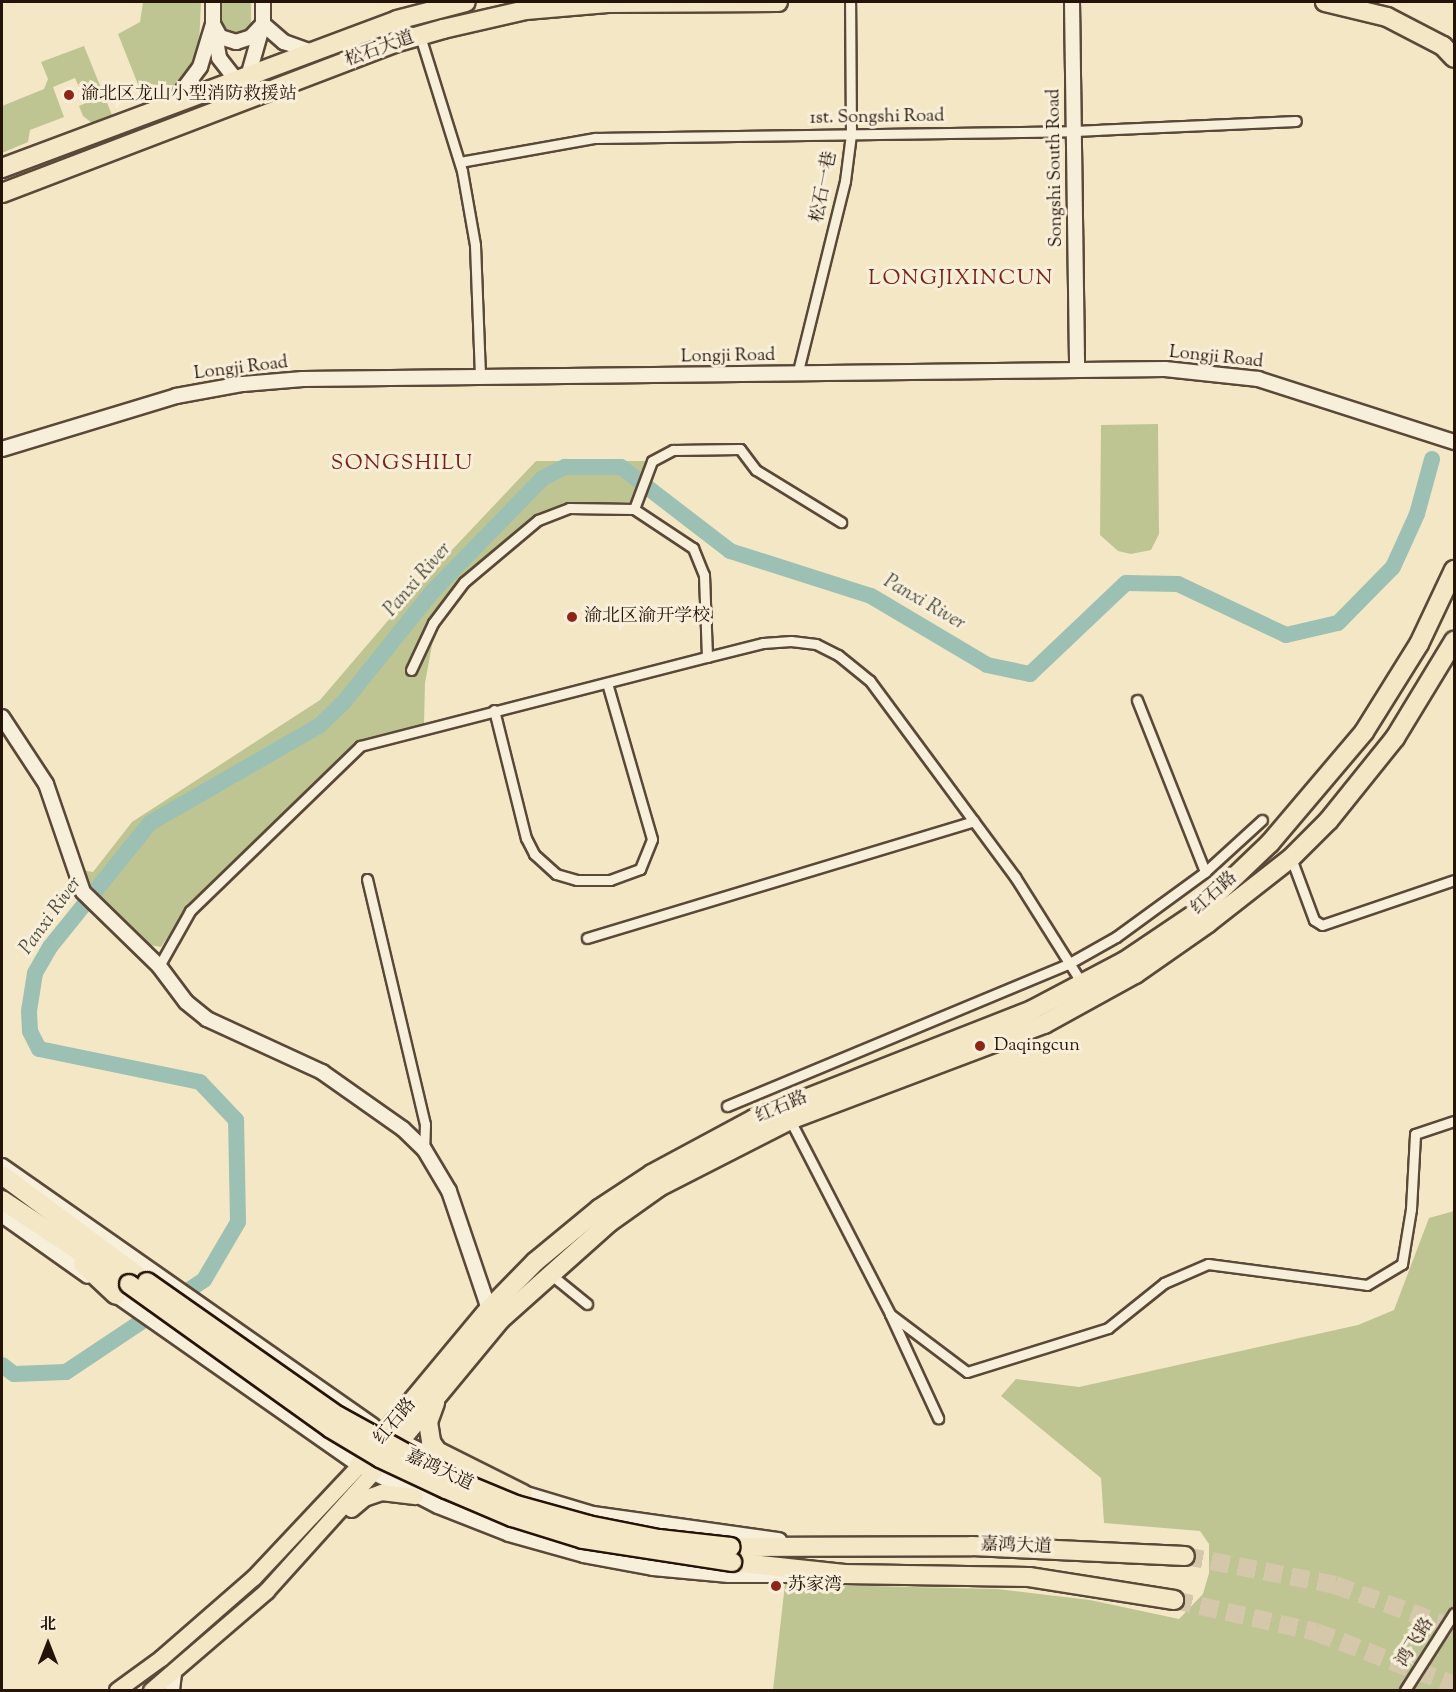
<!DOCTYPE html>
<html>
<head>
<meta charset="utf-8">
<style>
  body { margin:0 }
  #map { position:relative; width:1456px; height:1692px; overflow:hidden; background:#f4e7c6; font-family:"Sorts Mill Goudy","Noto Serif SC",serif }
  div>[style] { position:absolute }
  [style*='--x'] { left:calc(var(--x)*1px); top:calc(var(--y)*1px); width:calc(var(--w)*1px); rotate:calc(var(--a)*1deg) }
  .green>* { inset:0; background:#bec593 }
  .river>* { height:16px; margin:-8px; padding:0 8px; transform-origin:8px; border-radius:8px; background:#9cc0b3 }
  .highway-tunnel>* { height:18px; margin-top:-9px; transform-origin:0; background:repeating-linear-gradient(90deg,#d5c7aa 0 18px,transparent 0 27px) }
  .roads { filter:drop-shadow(2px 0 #5a4838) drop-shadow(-2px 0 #5a4838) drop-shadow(0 2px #5a4838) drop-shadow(0 -2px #5a4838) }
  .street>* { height:9px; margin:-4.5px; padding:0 4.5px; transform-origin:4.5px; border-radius:4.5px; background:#f8efda }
  .secondary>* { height:14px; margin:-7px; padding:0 7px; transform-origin:7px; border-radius:7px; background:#f8efda }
  .primary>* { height:15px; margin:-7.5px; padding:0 7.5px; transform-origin:7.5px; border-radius:7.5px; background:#f4e7c6 }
  .highway>* { height:18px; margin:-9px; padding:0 9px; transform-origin:9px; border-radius:9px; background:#f4e7c6 }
  .bridges { filter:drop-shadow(2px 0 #261308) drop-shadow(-2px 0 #261308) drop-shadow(0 2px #261308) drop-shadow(0 -2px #261308) }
  .highway-bridge>* { height:18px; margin:-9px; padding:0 9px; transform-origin:9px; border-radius:9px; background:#f4e7c6 }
  .dots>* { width:16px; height:16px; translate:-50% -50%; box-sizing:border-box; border:3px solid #f8efda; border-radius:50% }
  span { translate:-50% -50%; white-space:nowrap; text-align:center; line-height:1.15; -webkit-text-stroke:6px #f8efda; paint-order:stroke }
  .street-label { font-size:18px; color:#261308 }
  .poi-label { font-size:18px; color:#261308 }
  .left { translate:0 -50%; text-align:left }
  .water-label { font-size:20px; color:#4f5044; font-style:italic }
  .quarter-label { font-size:21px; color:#7a1f14; letter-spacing:1.5px }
  .frame { position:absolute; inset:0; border:3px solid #261308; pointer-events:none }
  .north { position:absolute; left:18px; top:1614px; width:60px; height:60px; -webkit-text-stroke:4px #f8efda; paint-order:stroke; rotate:0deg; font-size:16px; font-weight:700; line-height:24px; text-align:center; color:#261308 }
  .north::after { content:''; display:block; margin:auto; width:21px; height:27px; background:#261308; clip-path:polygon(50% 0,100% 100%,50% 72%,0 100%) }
</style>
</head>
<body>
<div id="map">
  <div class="green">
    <i style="clip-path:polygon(143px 2px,201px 2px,199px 45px,184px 78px,163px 97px,163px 94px,145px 102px,118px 34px,140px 22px)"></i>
    <i style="clip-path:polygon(221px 2px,251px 2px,251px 24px,243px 34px,228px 34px,221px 23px)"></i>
    <i style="clip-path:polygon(84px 46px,112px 115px,92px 123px,83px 116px,79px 106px,86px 103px,75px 78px,53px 87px,64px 117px,30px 130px,28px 142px,2px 153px,2px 106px,44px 89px,48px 79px,41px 62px)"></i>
    <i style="clip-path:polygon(1158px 424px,1159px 534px,1151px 550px,1131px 554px,1118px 551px,1100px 535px,1101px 425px)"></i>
    <i style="clip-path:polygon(536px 461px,646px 461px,632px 513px,570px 512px,554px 516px,540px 524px,468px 587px,440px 626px,432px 645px,425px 683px,424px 724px,371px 738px,347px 752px,186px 910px,161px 947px,149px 945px,89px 887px,81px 870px,93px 872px,132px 822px,320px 700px,415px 589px)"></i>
    <i style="clip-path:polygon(1454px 1211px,1454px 1690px,773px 1690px,785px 1584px,998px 1589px,1090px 1600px,1179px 1619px,1203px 1594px,1209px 1573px,1209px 1544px,1200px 1531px,1104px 1523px,1101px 1478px,1001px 1396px,1016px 1379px,1079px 1387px,1358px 1325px,1394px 1310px,1429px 1218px)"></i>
  </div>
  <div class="river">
    <i style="--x:2;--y:1365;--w:15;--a:37"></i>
    <i style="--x:14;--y:1374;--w:52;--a:-2.2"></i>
    <i style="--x:66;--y:1372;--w:166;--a:-33.7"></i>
    <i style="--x:204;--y:1280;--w:67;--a:-59.6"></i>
    <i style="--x:238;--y:1222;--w:102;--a:-91.1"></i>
    <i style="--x:236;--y:1120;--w:52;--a:-133.5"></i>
    <i style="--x:200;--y:1082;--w:164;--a:-168.4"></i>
    <i style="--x:39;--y:1049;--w:20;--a:-117"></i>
    <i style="--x:30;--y:1031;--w:20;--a:-93"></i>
    <i style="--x:29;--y:1011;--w:38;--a:-81"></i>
    <i style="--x:35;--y:973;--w:30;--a:-60"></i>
    <i style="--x:50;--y:947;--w:159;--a:-51.1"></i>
    <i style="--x:150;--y:823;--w:195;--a:-29.9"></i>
    <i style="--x:319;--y:726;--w:33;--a:-44"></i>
    <i style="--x:343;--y:703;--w:142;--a:-51.3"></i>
    <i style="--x:432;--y:592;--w:159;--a:-45.8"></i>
    <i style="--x:543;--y:478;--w:25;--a:-27"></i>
    <i style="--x:565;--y:467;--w:56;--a:0"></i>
    <i style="--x:621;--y:467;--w:138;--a:37.6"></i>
    <i style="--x:730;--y:551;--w:148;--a:17.7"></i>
    <i style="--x:871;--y:596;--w:135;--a:30.7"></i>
    <i style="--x:987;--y:665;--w:44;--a:11.8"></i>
    <i style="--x:1030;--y:674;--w:132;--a:-43.5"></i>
    <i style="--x:1126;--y:583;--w:52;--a:1.1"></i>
    <i style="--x:1178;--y:584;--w:119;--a:25.3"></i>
    <i style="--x:1286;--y:635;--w:53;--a:-13"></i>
    <i style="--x:1338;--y:623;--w:78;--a:-45.5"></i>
    <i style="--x:1393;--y:567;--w:58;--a:-65.6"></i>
    <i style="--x:1417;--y:514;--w:57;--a:-74.7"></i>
  </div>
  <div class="highway-tunnel">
    <i style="--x:1185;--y:1556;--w:153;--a:10.9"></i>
    <i style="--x:1335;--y:1585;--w:127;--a:19.9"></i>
    <i style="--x:1174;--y:1600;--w:146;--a:12.7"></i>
    <i style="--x:1316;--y:1632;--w:148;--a:21"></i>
  </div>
  <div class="roads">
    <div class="street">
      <i style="--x:420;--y:36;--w:141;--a:72.7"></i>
      <i style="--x:462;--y:171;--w:75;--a:80"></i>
      <i style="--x:475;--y:245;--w:133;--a:87.8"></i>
      <i style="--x:460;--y:162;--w:137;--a:-10.1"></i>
      <i style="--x:595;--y:138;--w:479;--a:-0.8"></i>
      <i style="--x:1074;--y:131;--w:222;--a:-2.6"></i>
      <i style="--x:797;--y:375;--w:200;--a:-76.1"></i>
      <i style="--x:845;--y:181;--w:47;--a:-82.7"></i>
      <i style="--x:851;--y:134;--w:132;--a:-90.4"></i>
      <i style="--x:634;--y:509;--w:51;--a:-69.4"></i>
      <i style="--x:652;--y:461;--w:24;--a:-28"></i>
      <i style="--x:673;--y:450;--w:67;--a:-0.9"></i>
      <i style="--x:740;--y:449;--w:26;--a:53"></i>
      <i style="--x:756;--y:470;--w:100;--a:31.5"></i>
      <i style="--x:411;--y:670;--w:52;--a:-64.9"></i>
      <i style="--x:433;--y:623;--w:51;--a:-52.9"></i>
      <i style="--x:464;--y:582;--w:97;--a:-40"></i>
      <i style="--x:538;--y:520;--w:33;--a:-21"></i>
      <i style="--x:569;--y:508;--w:65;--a:0.9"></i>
      <i style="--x:634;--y:509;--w:71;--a:33.5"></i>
      <i style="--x:693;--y:548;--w:29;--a:68"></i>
      <i style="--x:704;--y:575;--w:82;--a:87.9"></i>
      <i style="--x:1137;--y:700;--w:185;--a:68.4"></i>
      <i style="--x:494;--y:710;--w:132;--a:76"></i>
      <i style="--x:526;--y:838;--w:18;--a:63"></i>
      <i style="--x:534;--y:854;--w:30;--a:42"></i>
      <i style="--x:556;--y:874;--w:22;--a:16"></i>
      <i style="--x:577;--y:880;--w:33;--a:0"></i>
      <i style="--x:610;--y:880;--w:32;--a:-20"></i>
      <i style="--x:640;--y:869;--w:32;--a:-68"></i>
      <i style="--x:652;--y:839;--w:162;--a:-106.1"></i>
      <i style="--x:1291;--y:858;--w:66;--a:69.6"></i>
      <i style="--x:1314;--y:920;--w:9;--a:32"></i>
      <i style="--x:1322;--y:925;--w:139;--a:-18.8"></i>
      <i style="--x:367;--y:879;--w:252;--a:76.7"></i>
      <i style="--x:425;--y:1124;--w:25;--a:92"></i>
      <i style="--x:587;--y:938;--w:404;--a:-16.8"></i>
      <i style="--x:159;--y:966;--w:63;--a:-60.6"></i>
      <i style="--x:190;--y:911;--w:237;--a:-44.1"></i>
      <i style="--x:360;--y:746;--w:358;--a:-14.4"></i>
      <i style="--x:707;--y:657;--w:58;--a:-14"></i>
      <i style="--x:763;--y:643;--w:28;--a:-4"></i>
      <i style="--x:791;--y:641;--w:25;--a:7"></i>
      <i style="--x:816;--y:644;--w:25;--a:27"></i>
      <i style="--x:838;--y:655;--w:41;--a:39.1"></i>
      <i style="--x:870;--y:681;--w:244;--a:53.5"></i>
      <i style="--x:1015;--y:877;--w:128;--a:57.8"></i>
      <i style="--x:727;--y:1106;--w:369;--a:-22.6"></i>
      <i style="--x:1068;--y:964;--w:55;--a:-29.4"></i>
      <i style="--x:1116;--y:937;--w:110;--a:-36.1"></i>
      <i style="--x:1205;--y:872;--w:77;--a:-42.4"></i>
      <i style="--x:790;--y:1120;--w:218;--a:62.7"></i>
      <i style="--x:890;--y:1314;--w:115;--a:65.2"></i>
      <i style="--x:549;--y:1273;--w:49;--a:39.2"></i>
      <i style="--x:890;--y:1314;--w:96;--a:37"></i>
      <i style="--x:967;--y:1372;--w:148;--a:-17.3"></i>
      <i style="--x:1108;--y:1328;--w:72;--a:-38.8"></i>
      <i style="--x:1164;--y:1283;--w:48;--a:-23.4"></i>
      <i style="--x:1208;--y:1264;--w:160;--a:7.5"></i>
      <i style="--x:1367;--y:1285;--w:41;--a:-31"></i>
      <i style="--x:1402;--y:1264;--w:56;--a:-80.7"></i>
      <i style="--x:1411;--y:1209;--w:75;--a:-86.9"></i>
      <i style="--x:1415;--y:1134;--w:41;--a:-18.4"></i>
      <i style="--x:1405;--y:1690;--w:91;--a:-57.5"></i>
    </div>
    <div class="secondary">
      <i style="--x:263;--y:2;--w:22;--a:90"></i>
      <i style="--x:263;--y:24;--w:28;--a:41"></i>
      <i style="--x:284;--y:42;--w:29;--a:20"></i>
      <i style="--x:1072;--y:2;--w:368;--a:89.2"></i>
      <i style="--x:214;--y:26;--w:13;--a:61"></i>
      <i style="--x:220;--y:37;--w:17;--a:17"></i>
      <i style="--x:236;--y:42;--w:16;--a:-18"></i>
      <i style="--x:251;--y:37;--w:16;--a:-47"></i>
      <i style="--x:214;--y:29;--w:29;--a:80"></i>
      <i style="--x:219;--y:58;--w:28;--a:52"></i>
      <i style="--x:236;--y:80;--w:35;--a:20"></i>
      <i style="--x:247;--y:80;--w:58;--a:-74.1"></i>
      <i style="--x:174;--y:102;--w:44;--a:-53.4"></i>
      <i style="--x:200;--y:67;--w:45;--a:-73.2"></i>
      <i style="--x:213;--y:24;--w:22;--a:-90"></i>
      <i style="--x:2;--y:449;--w:182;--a:-16.9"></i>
      <i style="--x:176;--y:396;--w:68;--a:-10.2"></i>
      <i style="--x:243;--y:384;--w:60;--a:-4.8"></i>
      <i style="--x:303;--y:379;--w:862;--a:-0.66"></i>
      <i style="--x:1165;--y:369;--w:94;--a:6.1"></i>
      <i style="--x:1258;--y:379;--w:206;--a:17.8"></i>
      <i style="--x:2;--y:717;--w:80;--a:56.7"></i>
      <i style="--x:46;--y:784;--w:114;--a:71.1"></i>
      <i style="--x:83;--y:892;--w:106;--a:44.2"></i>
      <i style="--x:159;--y:966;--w:45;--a:53.1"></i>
      <i style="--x:186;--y:1002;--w:27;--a:39"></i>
      <i style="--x:207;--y:1019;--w:127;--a:24.7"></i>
      <i style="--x:322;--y:1072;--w:99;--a:35.1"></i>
      <i style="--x:403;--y:1129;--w:29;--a:44"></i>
      <i style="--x:424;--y:1149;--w:49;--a:59.2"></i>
      <i style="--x:449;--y:1191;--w:125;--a:71.3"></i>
      <i style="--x:2;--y:1166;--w:453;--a:35"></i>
      <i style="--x:2;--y:1215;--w:105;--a:35.3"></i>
      <i style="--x:109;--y:1290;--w:305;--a:35"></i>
      <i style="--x:359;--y:1465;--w:89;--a:27.4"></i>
      <i style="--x:438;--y:1506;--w:76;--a:21.5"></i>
      <i style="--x:509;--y:1534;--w:78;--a:15.6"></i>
      <i style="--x:584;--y:1555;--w:70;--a:10.7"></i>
      <i style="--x:653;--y:1568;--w:76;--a:5.3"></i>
      <i style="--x:729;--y:1575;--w:57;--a:0"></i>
      <i style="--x:403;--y:1442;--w:47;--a:26.6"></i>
      <i style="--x:516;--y:1491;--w:80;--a:16.6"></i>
      <i style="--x:593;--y:1514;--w:188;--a:8"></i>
      <i style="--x:172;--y:1690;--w:17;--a:-83"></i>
    </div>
    <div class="primary">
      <i style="--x:351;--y:1509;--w:17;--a:-40"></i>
      <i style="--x:364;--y:1498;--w:18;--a:-19"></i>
      <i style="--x:381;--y:1492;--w:34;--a:7"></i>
      <i style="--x:117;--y:1690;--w:54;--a:-36"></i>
      <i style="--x:161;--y:1658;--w:123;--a:-41.1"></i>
      <i style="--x:254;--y:1577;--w:154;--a:-46.8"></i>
      <i style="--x:151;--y:1690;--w:152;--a:-40.7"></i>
      <i style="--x:266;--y:1591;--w:187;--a:-48"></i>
    </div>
    <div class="highway">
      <i style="--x:1325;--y:2;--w:64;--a:13.6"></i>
      <i style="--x:1387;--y:17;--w:63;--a:27.4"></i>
      <i style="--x:1443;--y:46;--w:16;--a:47"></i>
      <i style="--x:2;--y:168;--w:422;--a:-20.5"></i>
      <i style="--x:397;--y:20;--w:71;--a:-14.6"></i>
      <i style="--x:2;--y:193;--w:420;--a:-20.9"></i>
      <i style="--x:394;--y:43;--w:51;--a:-15.9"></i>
      <i style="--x:443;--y:29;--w:85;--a:-12.9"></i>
      <i style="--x:526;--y:10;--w:82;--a:-4.9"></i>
      <i style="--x:608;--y:3;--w:170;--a:-0.3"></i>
      <i style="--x:2;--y:1175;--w:169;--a:36.6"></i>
      <i style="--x:2;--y:1200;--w:152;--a:33.5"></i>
      <i style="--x:83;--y:1264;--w:45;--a:43.2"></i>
      <i style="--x:435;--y:1403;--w:20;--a:110"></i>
      <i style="--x:428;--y:1422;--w:20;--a:81"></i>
      <i style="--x:431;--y:1442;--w:11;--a:56"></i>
      <i style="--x:437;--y:1451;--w:96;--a:26.6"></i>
      <i style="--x:400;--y:1441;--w:158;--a:-50.4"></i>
      <i style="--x:501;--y:1319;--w:146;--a:-41.7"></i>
      <i style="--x:610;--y:1222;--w:60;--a:-35.5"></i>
      <i style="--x:659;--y:1187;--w:147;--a:-27.1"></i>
      <i style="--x:790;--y:1120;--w:272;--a:-20.7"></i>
      <i style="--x:1044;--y:1024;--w:104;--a:-28.8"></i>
      <i style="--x:1135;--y:974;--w:89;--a:-34.9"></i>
      <i style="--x:1208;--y:923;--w:105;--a:-38.1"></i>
      <i style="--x:1291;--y:858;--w:54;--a:-45"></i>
      <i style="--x:1329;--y:820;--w:105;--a:-51.2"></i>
      <i style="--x:1395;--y:738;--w:114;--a:-58.7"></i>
      <i style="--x:359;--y:1465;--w:203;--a:-50.2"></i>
      <i style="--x:489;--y:1309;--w:66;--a:-45.6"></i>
      <i style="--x:535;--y:1262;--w:83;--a:-39.6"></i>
      <i style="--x:599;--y:1209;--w:64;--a:-33.4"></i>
      <i style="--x:652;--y:1174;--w:116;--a:-28.3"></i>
      <i style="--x:754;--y:1119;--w:299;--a:-21.4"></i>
      <i style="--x:1032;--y:1010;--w:105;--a:-27.8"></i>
      <i style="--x:1125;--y:961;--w:89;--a:-34"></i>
      <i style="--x:1199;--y:911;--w:98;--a:-43.8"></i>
      <i style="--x:1270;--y:843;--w:145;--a:-49.7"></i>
      <i style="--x:1364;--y:732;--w:104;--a:-58"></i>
      <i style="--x:1419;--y:644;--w:82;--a:-64.7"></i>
      <i style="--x:731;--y:1547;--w:241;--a:-0.2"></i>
      <i style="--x:972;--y:1546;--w:213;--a:2.7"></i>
      <i style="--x:732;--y:1562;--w:113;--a:6.1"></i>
      <i style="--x:844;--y:1574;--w:185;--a:0.9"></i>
      <i style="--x:1029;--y:1577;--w:147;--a:9"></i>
    </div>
  </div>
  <div class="bridges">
    <div class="highway-bridge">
      <i style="--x:147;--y:1282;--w:233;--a:35.1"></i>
      <i style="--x:338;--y:1416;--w:129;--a:28.8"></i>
      <i style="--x:451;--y:1478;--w:70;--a:22.6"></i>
      <i style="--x:516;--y:1505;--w:75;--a:15.5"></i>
      <i style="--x:588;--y:1525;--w:72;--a:11.2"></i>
      <i style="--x:659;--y:1539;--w:72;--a:6.3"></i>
      <i style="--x:129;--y:1284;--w:247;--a:35.6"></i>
      <i style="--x:330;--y:1428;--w:58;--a:31"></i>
      <i style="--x:380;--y:1458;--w:73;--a:25.2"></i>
      <i style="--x:446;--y:1489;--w:72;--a:23"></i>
      <i style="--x:512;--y:1517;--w:74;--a:17.2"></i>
      <i style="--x:583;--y:1539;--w:151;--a:8.8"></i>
    </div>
  </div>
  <div class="dots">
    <i style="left:69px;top:95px;background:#8f2418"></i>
    <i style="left:572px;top:617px;background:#8f2418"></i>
    <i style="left:980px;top:1046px;background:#8f2418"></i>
    <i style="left:776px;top:1586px;background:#8f2418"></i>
  </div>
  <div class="street-label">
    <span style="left:380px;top:50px;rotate:-20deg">松石大道</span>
    <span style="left:877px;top:118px;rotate:-1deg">1st. Songshi Road</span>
    <span style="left:1056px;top:168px;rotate:-91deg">Songshi South Road</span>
    <span style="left:825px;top:187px;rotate:-79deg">松石一巷</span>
    <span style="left:728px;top:357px;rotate:-1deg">Longji Road</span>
    <span style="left:1216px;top:358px;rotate:6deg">Longji Road</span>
    <span style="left:241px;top:369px;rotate:-7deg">Longji Road</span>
    <span style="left:1215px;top:894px;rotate:-42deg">红石路</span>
    <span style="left:782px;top:1108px;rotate:-23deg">红石路</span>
    <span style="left:396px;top:1422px;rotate:-50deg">红石路</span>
    <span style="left:439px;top:1471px;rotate:25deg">嘉鸿大道</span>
    <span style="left:1016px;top:1547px;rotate:2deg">嘉鸿大道</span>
    <span style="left:1416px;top:1643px;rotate:-58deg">鸿飞路</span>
  </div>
  <div class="poi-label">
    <span class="left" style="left:81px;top:95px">渝北区龙山小型消防救援站</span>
    <span class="left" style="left:584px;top:617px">渝北区渝开学校</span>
    <span class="left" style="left:994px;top:1046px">Daqingcun</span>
    <span class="left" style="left:788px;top:1586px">苏家湾</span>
  </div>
  <div class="water-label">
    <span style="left:418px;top:580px;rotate:-49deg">Panxi River</span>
    <span style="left:924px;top:603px;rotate:30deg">Panxi River</span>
    <span style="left:51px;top:916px;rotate:-54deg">Panxi River</span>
  </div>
  <div class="quarter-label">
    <span style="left:961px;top:279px">LONGJIXINCUN</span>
    <span style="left:402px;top:464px">SONGSHILU</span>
  </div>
  <div class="frame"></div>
  <div class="north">北</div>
</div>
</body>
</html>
